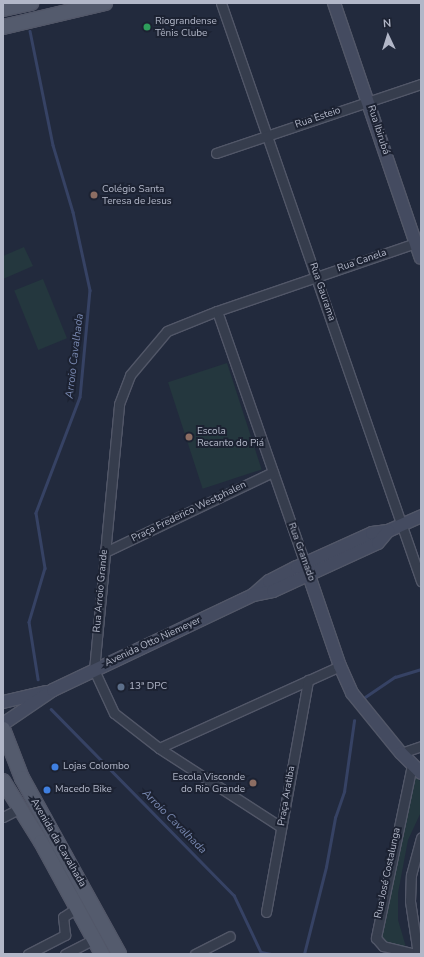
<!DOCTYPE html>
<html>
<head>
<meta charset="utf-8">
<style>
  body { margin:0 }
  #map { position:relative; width:424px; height:957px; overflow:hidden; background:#222a3d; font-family:"Nunito Sans",sans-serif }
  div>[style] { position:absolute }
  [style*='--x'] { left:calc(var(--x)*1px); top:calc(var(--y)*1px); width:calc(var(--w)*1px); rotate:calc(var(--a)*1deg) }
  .green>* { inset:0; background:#24373e; transform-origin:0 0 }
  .stream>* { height:2.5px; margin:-1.25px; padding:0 1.25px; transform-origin:1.25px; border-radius:1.25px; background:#364264 }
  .roads { filter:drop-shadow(1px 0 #525768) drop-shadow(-1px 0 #525768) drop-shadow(0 1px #525768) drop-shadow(0 -1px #525768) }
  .street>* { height:9px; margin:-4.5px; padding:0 4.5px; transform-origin:4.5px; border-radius:4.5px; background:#363d4d }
  .secondary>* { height:12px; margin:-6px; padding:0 6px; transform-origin:6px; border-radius:6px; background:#444b60 }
  .primary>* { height:14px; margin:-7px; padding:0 7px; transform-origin:7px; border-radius:7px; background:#545b6d }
  .dots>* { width:11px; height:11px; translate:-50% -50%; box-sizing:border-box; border:2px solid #1c2232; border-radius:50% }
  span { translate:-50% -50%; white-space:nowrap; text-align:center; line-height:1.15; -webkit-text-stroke:4px #1c2232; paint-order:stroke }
  .poi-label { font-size:10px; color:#b2b7c8 }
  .left { translate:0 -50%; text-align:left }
  .right { translate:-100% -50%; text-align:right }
  .street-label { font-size:10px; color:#b2b7c8 }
  .water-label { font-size:11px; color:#7989b1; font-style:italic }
  .frame { position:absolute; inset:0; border:4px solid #b2b7c8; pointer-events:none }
  .north { position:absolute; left:368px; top:16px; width:40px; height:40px; -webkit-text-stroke:3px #1c2232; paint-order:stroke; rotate:356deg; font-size:11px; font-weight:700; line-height:16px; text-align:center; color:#b2b7c8 }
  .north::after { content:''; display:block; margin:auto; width:14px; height:18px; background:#b2b7c8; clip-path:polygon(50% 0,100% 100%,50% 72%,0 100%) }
</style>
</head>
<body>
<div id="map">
  <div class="green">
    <i style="clip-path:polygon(24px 247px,33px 266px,3px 279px,3px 256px)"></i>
    <i style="left:43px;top:279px;width:64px;height:31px;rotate:68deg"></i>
    <i style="left:227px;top:363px;width:112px;height:62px;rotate:72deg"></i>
    <i style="clip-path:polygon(414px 775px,421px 782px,421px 812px,408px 840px,398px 893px,398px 920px,406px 947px,388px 944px,380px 937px)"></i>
  </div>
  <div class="stream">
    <i style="--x:30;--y:31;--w:116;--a:78.6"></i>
    <i style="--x:53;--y:145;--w:70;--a:73.4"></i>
    <i style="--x:73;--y:212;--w:80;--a:77.7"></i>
    <i style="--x:90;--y:290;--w:107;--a:95.3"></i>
    <i style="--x:80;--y:397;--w:124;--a:110.8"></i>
    <i style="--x:36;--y:513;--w:56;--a:80.7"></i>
    <i style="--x:45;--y:568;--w:56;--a:106.5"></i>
    <i style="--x:29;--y:622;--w:58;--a:81"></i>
    <i style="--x:365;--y:697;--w:36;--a:-34"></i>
    <i style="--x:395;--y:677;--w:27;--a:-17"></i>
    <i style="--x:51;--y:709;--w:261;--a:45.5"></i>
    <i style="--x:234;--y:895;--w:63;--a:64.7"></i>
    <i style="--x:261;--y:952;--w:10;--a:11"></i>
    <i style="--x:304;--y:954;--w:90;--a:-75.8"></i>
    <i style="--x:326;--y:867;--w:50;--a:-79.6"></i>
    <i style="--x:335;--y:818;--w:28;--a:-71"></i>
    <i style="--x:344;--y:792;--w:72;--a:-82"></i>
  </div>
  <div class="roads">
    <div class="street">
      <i style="--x:221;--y:3;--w:612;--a:70.91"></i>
      <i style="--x:216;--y:153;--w:216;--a:-18.6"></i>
      <i style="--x:217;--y:311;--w:268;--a:70.8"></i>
      <i style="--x:105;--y:552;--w:186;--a:-25.5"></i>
      <i style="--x:159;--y:748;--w:199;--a:-24.4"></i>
      <i style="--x:401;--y:753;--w:21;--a:-19"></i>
      <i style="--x:412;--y:765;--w:177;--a:101.8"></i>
      <i style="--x:376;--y:938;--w:11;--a:49"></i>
      <i style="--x:383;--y:946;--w:34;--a:14"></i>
      <i style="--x:3;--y:817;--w:18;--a:-27"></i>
      <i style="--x:281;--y:827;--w:145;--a:-147.1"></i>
      <i style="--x:159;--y:748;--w:57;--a:-142.1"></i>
      <i style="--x:114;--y:713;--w:47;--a:-114.9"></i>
      <i style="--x:94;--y:670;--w:267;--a:-84.6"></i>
      <i style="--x:119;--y:404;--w:31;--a:-69"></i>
      <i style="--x:130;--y:375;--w:57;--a:-49.9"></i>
      <i style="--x:167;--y:331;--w:54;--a:-21.8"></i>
      <i style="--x:217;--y:311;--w:210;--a:-18.9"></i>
      <i style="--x:266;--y:912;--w:236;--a:-79.7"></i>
      <i style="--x:28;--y:954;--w:42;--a:-27.2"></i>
      <i style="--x:65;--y:935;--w:18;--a:-96"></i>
      <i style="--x:63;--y:917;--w:17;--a:-33"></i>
      <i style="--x:65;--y:954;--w:34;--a:-27"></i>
      <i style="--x:195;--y:954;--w:39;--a:-27"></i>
      <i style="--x:418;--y:954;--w:54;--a:-98.6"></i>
      <i style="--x:410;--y:901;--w:26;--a:-88"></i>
      <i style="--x:411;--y:875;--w:39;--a:-75"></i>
    </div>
    <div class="secondary">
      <i style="--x:334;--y:3;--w:269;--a:71.2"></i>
      <i style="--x:305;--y:564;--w:108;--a:71.1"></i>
      <i style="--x:340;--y:666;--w:30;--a:66"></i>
      <i style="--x:352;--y:693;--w:77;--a:50.8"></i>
      <i style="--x:401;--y:753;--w:28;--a:45"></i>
      <i style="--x:254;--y:594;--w:20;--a:-41"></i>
      <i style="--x:269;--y:581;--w:31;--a:-27"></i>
      <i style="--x:297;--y:567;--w:82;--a:-24.4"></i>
      <i style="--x:372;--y:533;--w:16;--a:-7"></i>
      <i style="--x:388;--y:531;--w:36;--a:-24"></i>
      <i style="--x:3;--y:702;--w:44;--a:-13.1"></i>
      <i style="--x:3;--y:724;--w:60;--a:-34.2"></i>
      <i style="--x:53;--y:690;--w:221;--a:-25.4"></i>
      <i style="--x:253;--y:595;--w:20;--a:-11"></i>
      <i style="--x:273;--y:591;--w:115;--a:-24.6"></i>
      <i style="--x:378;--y:543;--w:16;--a:-50"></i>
    </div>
    <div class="primary">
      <i style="--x:3;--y:9;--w:29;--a:-12"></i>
      <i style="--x:3;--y:27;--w:105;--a:-13.2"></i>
      <i style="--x:3;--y:729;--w:53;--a:68.8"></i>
      <i style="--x:22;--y:778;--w:201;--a:61.1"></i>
      <i style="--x:3;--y:781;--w:72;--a:58.1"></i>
      <i style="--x:41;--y:842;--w:128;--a:61.4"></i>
    </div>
  </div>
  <div class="dots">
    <i style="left:147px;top:27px;background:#2e9e5b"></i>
    <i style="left:94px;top:195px;background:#8d6e63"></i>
    <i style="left:189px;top:437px;background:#8d6e63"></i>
    <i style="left:121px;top:687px;background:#5c6f8a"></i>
    <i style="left:55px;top:767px;background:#3f7fe0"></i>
    <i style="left:253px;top:783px;background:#8d6e63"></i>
    <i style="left:47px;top:790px;background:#3f7fe0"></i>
  </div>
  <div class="poi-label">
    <span class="left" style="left:155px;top:27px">Riograndense<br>Tênis Clube</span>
    <span class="left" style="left:102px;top:195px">Colégio Santa<br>Teresa de Jesus</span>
    <span class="left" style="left:197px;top:437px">Escola<br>Recanto do Piá</span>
    <span class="left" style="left:129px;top:687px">13ª DPC</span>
    <span class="left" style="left:63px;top:767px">Lojas Colombo</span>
    <span class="right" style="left:245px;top:783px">Escola Visconde<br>do Rio Grande</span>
    <span class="left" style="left:55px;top:790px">Macedo Bike</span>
  </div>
  <div class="street-label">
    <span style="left:318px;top:118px;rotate:-19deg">Rua Esteio</span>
    <span style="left:378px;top:130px;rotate:72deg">Rua Ibirubá</span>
    <span style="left:362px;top:261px;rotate:-19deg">Rua Canela</span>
    <span style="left:322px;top:292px;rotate:71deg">Rua Gaurama</span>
    <span style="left:189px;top:512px;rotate:-26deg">Praça Frederico Westphalen</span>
    <span style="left:301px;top:552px;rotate:70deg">Rua Gramado</span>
    <span style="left:101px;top:591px;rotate:-85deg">Rua Arroio Grande</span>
    <span style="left:153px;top:642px;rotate:-25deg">Avenida Otto Niemeyer</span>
    <span style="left:287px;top:796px;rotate:-80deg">Praça Aratiba</span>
    <span style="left:58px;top:843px;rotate:60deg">Avenida da Cavalhada</span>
    <span style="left:388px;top:873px;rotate:-78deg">Rua José Costalunga</span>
  </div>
  <div class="water-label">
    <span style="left:75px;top:356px;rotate:-83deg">Arroio Cavalhada</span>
    <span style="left:174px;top:822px;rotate:45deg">Arroio Cavalhada</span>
  </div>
  <div class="frame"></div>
  <div class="north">N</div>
</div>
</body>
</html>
